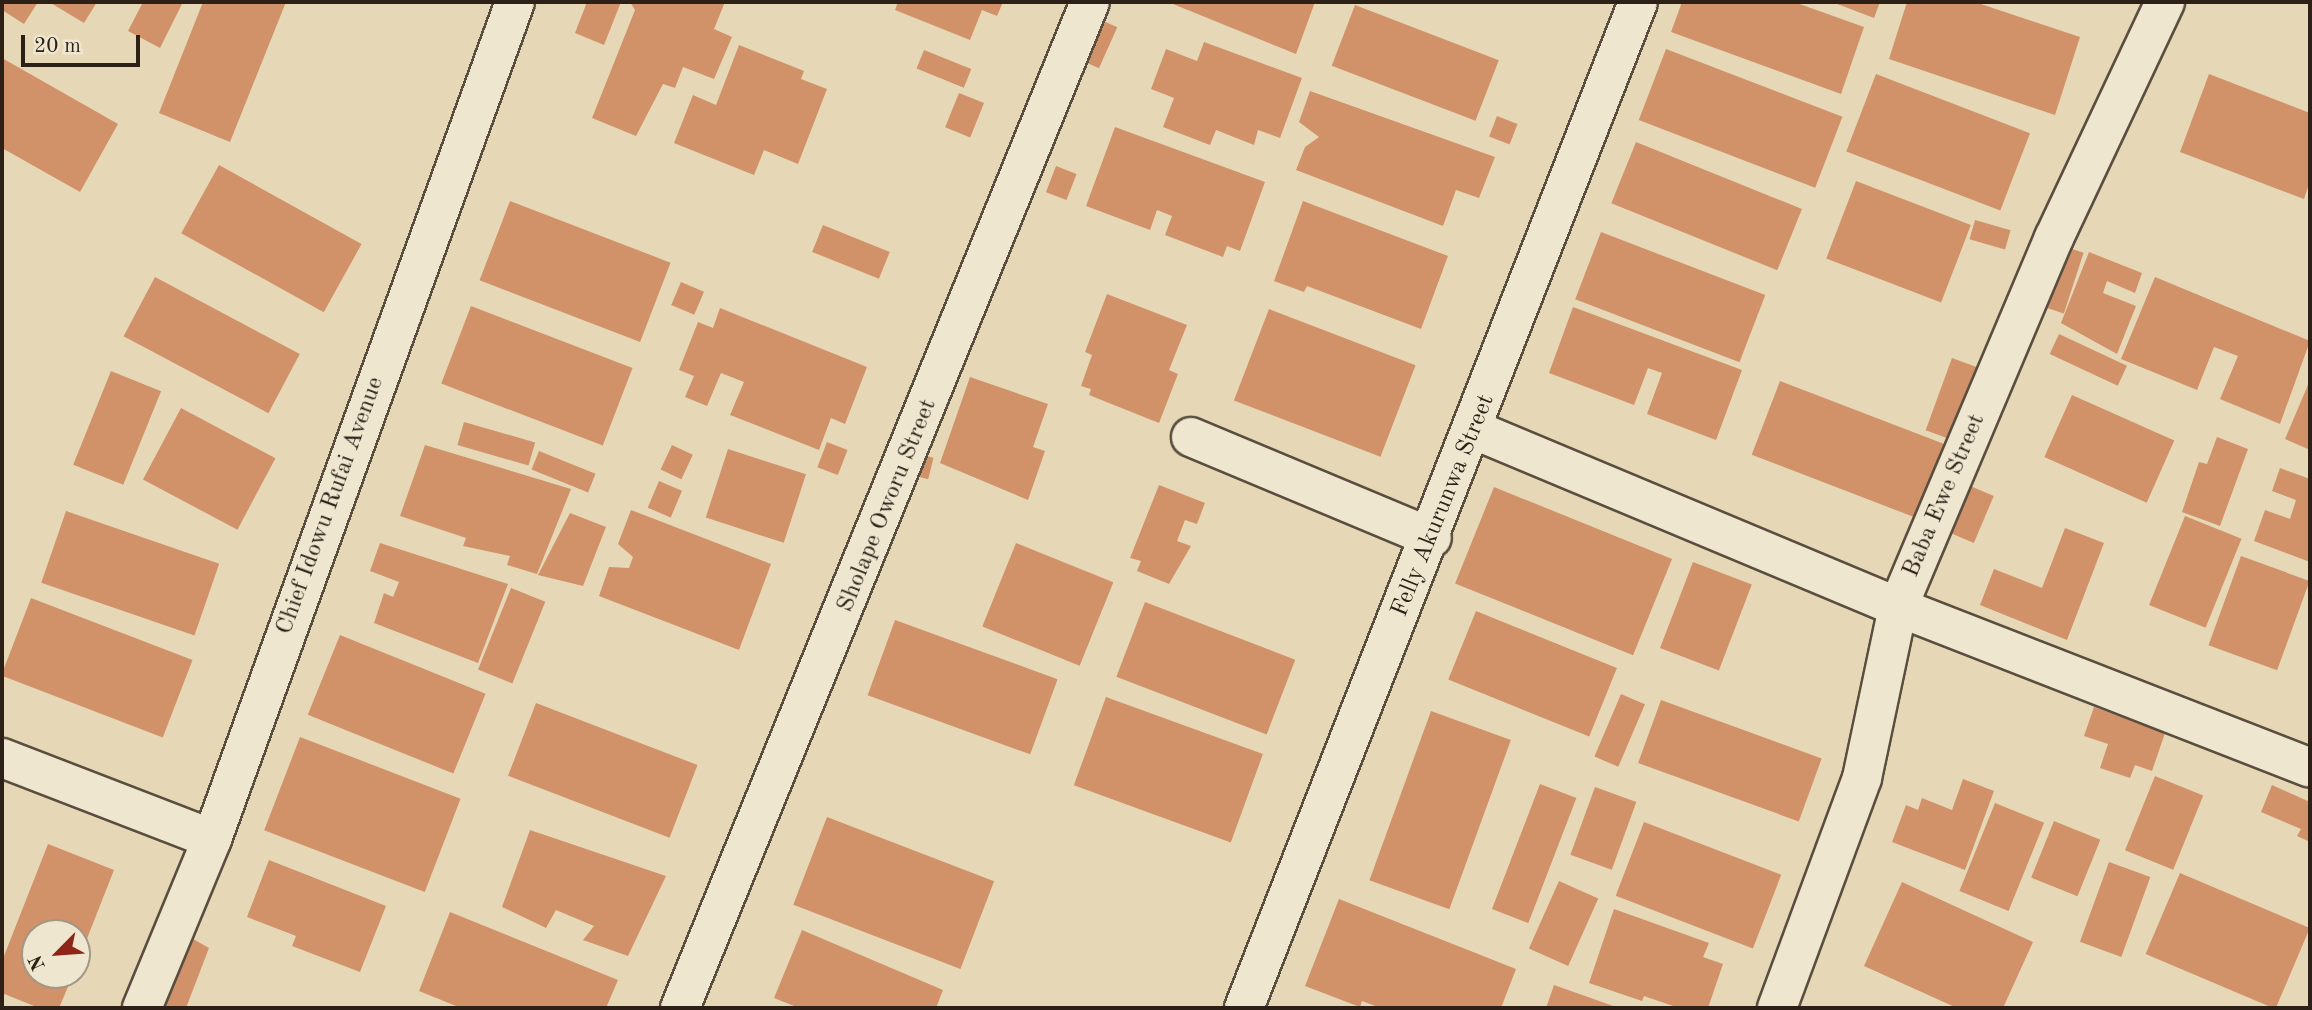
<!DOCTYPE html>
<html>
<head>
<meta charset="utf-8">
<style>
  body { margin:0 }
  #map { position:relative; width:2312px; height:1010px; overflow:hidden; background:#e6d8b6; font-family:"Old Standard TT",serif }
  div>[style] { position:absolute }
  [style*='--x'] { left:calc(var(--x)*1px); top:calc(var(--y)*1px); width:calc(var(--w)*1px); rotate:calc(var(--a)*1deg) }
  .building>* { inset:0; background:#d1926a; transform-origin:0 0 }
  .roads { filter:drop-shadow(2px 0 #5a4e3f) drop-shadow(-2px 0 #5a4e3f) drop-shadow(0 2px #5a4e3f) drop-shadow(0 -2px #5a4e3f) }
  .minor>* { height:38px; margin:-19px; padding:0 19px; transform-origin:19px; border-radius:19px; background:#efe6d0 }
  span { translate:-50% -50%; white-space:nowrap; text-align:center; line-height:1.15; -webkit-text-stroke:5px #efe6d0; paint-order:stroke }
  .street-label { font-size:24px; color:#2c2017 }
  .frame { position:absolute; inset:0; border:4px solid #2c2017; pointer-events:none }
  .north { position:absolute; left:21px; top:919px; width:70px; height:70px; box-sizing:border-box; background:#efe6d0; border:2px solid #a19786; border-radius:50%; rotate:245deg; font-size:19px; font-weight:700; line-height:28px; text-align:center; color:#2c2017 }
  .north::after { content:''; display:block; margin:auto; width:24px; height:32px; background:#8f2418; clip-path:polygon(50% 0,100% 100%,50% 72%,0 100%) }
  .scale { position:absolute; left:21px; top:35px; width:119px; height:32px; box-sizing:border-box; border:4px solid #2c2017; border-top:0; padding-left:9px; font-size:21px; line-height:24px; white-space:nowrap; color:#2c2017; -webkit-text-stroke:5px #efe6d0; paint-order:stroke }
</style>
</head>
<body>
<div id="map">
  <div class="building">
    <i style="clip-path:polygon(38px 2px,24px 24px,2px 10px,3px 2px)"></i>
    <i style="clip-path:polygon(49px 2px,97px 2px,84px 23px)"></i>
    <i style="clip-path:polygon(143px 2px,183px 2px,160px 48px,128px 31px)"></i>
    <i style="clip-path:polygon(203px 2px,286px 2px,230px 142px,159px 113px)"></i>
    <i style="clip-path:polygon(587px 2px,621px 2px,604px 45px,575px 33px)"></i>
    <i style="clip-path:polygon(630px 2px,725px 2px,714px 29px,732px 37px,714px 79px,683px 67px,675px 88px,663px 84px,636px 136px,592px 118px,635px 10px)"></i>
    <i style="clip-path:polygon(898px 2px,1003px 2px,997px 16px,982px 10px,970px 40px,895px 10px)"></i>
    <i style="clip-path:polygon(1168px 2px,1315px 2px,1296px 54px)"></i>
    <i style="clip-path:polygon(1682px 2px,1794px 2px,1864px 27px,1841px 94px,1671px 32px)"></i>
    <i style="clip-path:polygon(1832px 2px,1880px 2px,1874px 18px)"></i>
    <i style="clip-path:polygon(1907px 2px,1975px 2px,2080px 37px,2055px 115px,1889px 59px)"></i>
    <i style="left:1355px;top:5px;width:154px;height:65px;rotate:21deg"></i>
    <i style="left:1099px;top:19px;width:20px;height:45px;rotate:24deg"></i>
    <i style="clip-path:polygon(1204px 42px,1302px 78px,1280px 138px,1258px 130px,1254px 145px,1216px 130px,1210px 145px,1163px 127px,1174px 98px,1151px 89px,1166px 49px,1197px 61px)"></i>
    <i style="clip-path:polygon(739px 45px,804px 71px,801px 79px,827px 89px,798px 164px,764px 150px,754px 175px,674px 143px,693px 95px,716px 105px)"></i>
    <i style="left:1666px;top:49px;width:189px;height:76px;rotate:21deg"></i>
    <i style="left:924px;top:50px;width:51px;height:20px;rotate:22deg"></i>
    <i style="clip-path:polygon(2px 58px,118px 124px,80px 192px,2px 148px)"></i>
    <i style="left:1876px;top:74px;width:165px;height:83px;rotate:21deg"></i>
    <i style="clip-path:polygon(2209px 74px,2310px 113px,2310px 181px,2304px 199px,2180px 152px)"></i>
    <i style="clip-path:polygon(1310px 91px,1495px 157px,1479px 198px,1456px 190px,1443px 226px,1296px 170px,1305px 147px,1319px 137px,1299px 122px)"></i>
    <i style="left:959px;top:93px;width:27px;height:37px;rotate:22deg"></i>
    <i style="left:1497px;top:116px;width:22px;height:22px;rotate:21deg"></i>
    <i style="clip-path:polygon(1115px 127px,1265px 182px,1240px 251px,1227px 246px,1223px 257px,1165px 235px,1172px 216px,1157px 210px,1150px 230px,1086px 206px)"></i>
    <i style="left:1636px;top:142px;width:179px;height:66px;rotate:22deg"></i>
    <i style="left:219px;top:165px;width:163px;height:78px;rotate:29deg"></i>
    <i style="left:1056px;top:166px;width:22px;height:28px;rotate:21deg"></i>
    <i style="left:1856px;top:181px;width:123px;height:83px;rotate:21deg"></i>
    <i style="left:510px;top:201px;width:172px;height:85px;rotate:21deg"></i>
    <i style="clip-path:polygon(1303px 201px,1448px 256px,1421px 329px,1307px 286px,1304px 292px,1274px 281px)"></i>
    <i style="left:1975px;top:220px;width:37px;height:20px;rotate:16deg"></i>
    <i style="left:823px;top:225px;width:72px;height:29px;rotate:22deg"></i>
    <i style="left:1601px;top:232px;width:176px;height:72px;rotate:21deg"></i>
    <i style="left:2057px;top:244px;width:28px;height:64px;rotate:18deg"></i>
    <i style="clip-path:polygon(2089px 252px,2142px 273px,2135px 293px,2107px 281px,2103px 293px,2136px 306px,2117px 354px,2061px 323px)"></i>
    <i style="left:155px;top:277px;width:164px;height:67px;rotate:28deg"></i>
    <i style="clip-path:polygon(2155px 277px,2310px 341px,2280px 424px,2220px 399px,2238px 356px,2214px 347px,2197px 390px,2121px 359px)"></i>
    <i style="left:681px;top:282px;width:25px;height:25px;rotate:23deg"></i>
    <i style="clip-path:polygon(1107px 294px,1187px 325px,1169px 370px,1178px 374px,1159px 423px,1089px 395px,1091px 389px,1081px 386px,1092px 355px,1085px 352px)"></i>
    <i style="left:471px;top:306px;width:173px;height:83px;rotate:21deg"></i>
    <i style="clip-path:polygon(1573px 307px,1742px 370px,1716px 440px,1647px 414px,1662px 373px,1648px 368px,1634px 405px,1549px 373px)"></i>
    <i style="clip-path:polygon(720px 308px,867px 367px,845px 424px,831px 418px,819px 450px,730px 415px,744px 382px,721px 373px,707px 406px,685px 397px,694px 376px,679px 370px,698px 322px,713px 328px)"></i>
    <i style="left:1269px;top:309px;width:157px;height:98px;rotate:21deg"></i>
    <i style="left:2059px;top:334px;width:75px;height:22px;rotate:25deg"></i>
    <i style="left:1952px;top:358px;width:29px;height:77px;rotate:20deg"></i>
    <i style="left:111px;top:371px;width:54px;height:101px;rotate:22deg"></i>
    <i style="clip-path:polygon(970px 377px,1048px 404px,1033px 447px,1045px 451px,1028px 500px,940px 463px)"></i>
    <i style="clip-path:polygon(2310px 380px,2310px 450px,2285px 439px)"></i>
    <i style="left:1780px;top:381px;width:185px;height:79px;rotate:21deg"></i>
    <i style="left:2072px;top:395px;width:112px;height:68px;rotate:24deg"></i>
    <i style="left:181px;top:408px;width:107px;height:81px;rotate:28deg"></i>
    <i style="left:464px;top:422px;width:74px;height:24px;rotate:16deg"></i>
    <i style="clip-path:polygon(2217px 437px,2248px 449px,2220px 526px,2182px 512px,2199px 462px,2207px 464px)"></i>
    <i style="left:827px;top:442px;width:22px;height:27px;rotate:21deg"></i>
    <i style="clip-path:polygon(425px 445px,571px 489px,537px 574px,507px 565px,510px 556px,463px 546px,466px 538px,400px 516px)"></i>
    <i style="left:672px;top:445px;width:23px;height:27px;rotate:25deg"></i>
    <i style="left:728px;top:449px;width:82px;height:72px;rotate:18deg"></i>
    <i style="left:539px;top:451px;width:61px;height:20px;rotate:22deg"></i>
    <i style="left:918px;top:454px;width:16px;height:22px;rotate:14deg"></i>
    <i style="clip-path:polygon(2280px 468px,2310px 479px,2310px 562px,2254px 541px,2265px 510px,2290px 519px,2296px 500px,2272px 491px)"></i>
    <i style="left:659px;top:481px;width:25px;height:29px;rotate:23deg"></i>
    <i style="clip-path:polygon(1159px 485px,1205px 503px,1197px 524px,1185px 520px,1177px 541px,1191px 546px,1169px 584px,1137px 571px,1141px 561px,1130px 558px)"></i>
    <i style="left:1968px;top:485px;width:28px;height:51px;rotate:23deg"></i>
    <i style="left:1494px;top:487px;width:192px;height:104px;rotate:22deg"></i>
    <i style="clip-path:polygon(631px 510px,771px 564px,739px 650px,599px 596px,609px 567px,629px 568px,633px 557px,618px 544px)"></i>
    <i style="left:66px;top:511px;width:162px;height:76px;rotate:19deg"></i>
    <i style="clip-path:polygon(570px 513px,606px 527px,583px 586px,538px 575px)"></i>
    <i style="left:2185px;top:516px;width:61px;height:96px;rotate:22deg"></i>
    <i style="clip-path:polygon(2065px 528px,2104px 543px,2067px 640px,1980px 605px,1994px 569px,2042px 588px)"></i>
    <i style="clip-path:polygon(380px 543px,508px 584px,478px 663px,374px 623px,384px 593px,393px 597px,399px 582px,370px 571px)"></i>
    <i style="left:1016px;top:543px;width:105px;height:90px;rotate:22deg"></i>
    <i style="left:2241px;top:556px;width:73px;height:95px;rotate:20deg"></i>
    <i style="left:1693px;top:562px;width:63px;height:92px;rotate:21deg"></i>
    <i style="left:511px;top:588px;width:37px;height:88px;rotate:22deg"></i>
    <i style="left:31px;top:598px;width:173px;height:83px;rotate:21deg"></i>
    <i style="left:1145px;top:602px;width:161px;height:80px;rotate:21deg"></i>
    <i style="left:1476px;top:611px;width:152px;height:74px;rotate:22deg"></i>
    <i style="left:895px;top:620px;width:173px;height:80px;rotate:20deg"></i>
    <i style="left:340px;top:635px;width:157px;height:86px;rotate:22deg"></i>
    <i style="left:1621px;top:694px;width:26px;height:68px;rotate:23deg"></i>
    <i style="left:1106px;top:697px;width:167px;height:94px;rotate:20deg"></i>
    <i style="left:1661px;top:700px;width:171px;height:67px;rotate:20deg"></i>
    <i style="left:536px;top:703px;width:173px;height:78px;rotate:21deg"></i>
    <i style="clip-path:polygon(2094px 707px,2165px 733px,2152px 771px,2135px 765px,2130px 778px,2100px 768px,2108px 744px,2084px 736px)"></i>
    <i style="left:1431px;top:711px;width:85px;height:180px;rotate:20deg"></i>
    <i style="left:300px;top:737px;width:172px;height:100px;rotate:21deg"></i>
    <i style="left:2155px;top:776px;width:52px;height:80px;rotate:22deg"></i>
    <i style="clip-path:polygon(1963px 779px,1994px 791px,1965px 870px,1892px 842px,1906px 805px,1918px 810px,1922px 798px,1952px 810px)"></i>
    <i style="left:1540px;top:784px;width:39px;height:134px;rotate:21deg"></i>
    <i style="clip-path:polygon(2272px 785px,2310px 802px,2310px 842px,2297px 836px,2301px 829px,2261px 812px)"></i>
    <i style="left:1595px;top:787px;width:44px;height:72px;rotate:20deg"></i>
    <i style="left:1995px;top:803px;width:53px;height:95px;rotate:22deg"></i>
    <i style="left:827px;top:817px;width:179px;height:94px;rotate:21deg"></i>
    <i style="left:2054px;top:821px;width:50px;height:61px;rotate:22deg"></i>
    <i style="left:1644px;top:822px;width:147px;height:79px;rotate:21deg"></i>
    <i style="clip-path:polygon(530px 830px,666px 876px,628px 956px,583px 940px,594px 926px,556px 910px,546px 928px,502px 907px)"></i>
    <i style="clip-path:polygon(48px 844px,114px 870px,77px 964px,77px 933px,35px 933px,35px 975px,73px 975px,59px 1008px,39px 1008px,2px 993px,2px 961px)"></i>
    <i style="clip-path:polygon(269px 860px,386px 906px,360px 972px,292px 946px,296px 936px,247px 917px)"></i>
    <i style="left:2109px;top:862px;width:44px;height:85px;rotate:20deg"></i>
    <i style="left:2180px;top:873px;width:141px;height:88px;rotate:23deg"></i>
    <i style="left:1559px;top:881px;width:43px;height:74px;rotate:24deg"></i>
    <i style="clip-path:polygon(1902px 882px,2033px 942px,2003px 1008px,1957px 1008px,1864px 966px)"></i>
    <i style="clip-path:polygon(1339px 899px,1516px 969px,1501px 1008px,1381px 1008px,1362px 1001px,1360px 1007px,1305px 986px)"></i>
    <i style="clip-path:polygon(1614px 909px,1709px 943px,1703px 957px,1723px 964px,1708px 1008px,1679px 1008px,1644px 996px,1642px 1001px,1589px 983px)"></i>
    <i style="clip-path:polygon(450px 912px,618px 980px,606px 1008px,461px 1008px,419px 991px)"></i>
    <i style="clip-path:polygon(802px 930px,943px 990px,936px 1008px,799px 1008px,774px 998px)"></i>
    <i style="clip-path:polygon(186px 935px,209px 948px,186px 1008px,158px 1008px)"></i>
    <i style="clip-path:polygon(1554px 985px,1619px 1008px,1546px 1008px)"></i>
  </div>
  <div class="roads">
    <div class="minor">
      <i style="--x:1475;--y:430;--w:459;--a:22.7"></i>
      <i style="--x:1898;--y:607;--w:442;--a:21.3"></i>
      <i style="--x:1191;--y:437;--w:261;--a:22.7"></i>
      <i style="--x:2;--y:758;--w:225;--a:21.1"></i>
      <i style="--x:142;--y:1008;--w:183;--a:-67.5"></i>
      <i style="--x:212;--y:839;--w:890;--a:-70.1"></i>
      <i style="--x:680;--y:1008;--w:1086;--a:-67.83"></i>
      <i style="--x:1244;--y:1008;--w:1080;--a:-68.61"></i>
      <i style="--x:1777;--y:1008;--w:245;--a:-69.7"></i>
      <i style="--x:1862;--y:778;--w:175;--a:-78.1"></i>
      <i style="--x:1898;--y:607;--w:401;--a:-67.1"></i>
      <i style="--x:2054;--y:238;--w:261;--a:-64.8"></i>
    </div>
  </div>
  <div class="street-label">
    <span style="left:1945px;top:496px;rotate:-67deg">Baba Ewe Street</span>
    <span style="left:331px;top:506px;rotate:-70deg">Chief Idowu Rufai Avenue</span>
    <span style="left:888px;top:506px;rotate:-68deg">Sholape Oworu Street</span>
    <span style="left:1444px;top:506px;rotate:-68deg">Felly Akurunwa Street</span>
  </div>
  <div class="frame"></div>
  <div class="north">N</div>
  <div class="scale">20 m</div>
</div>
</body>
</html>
